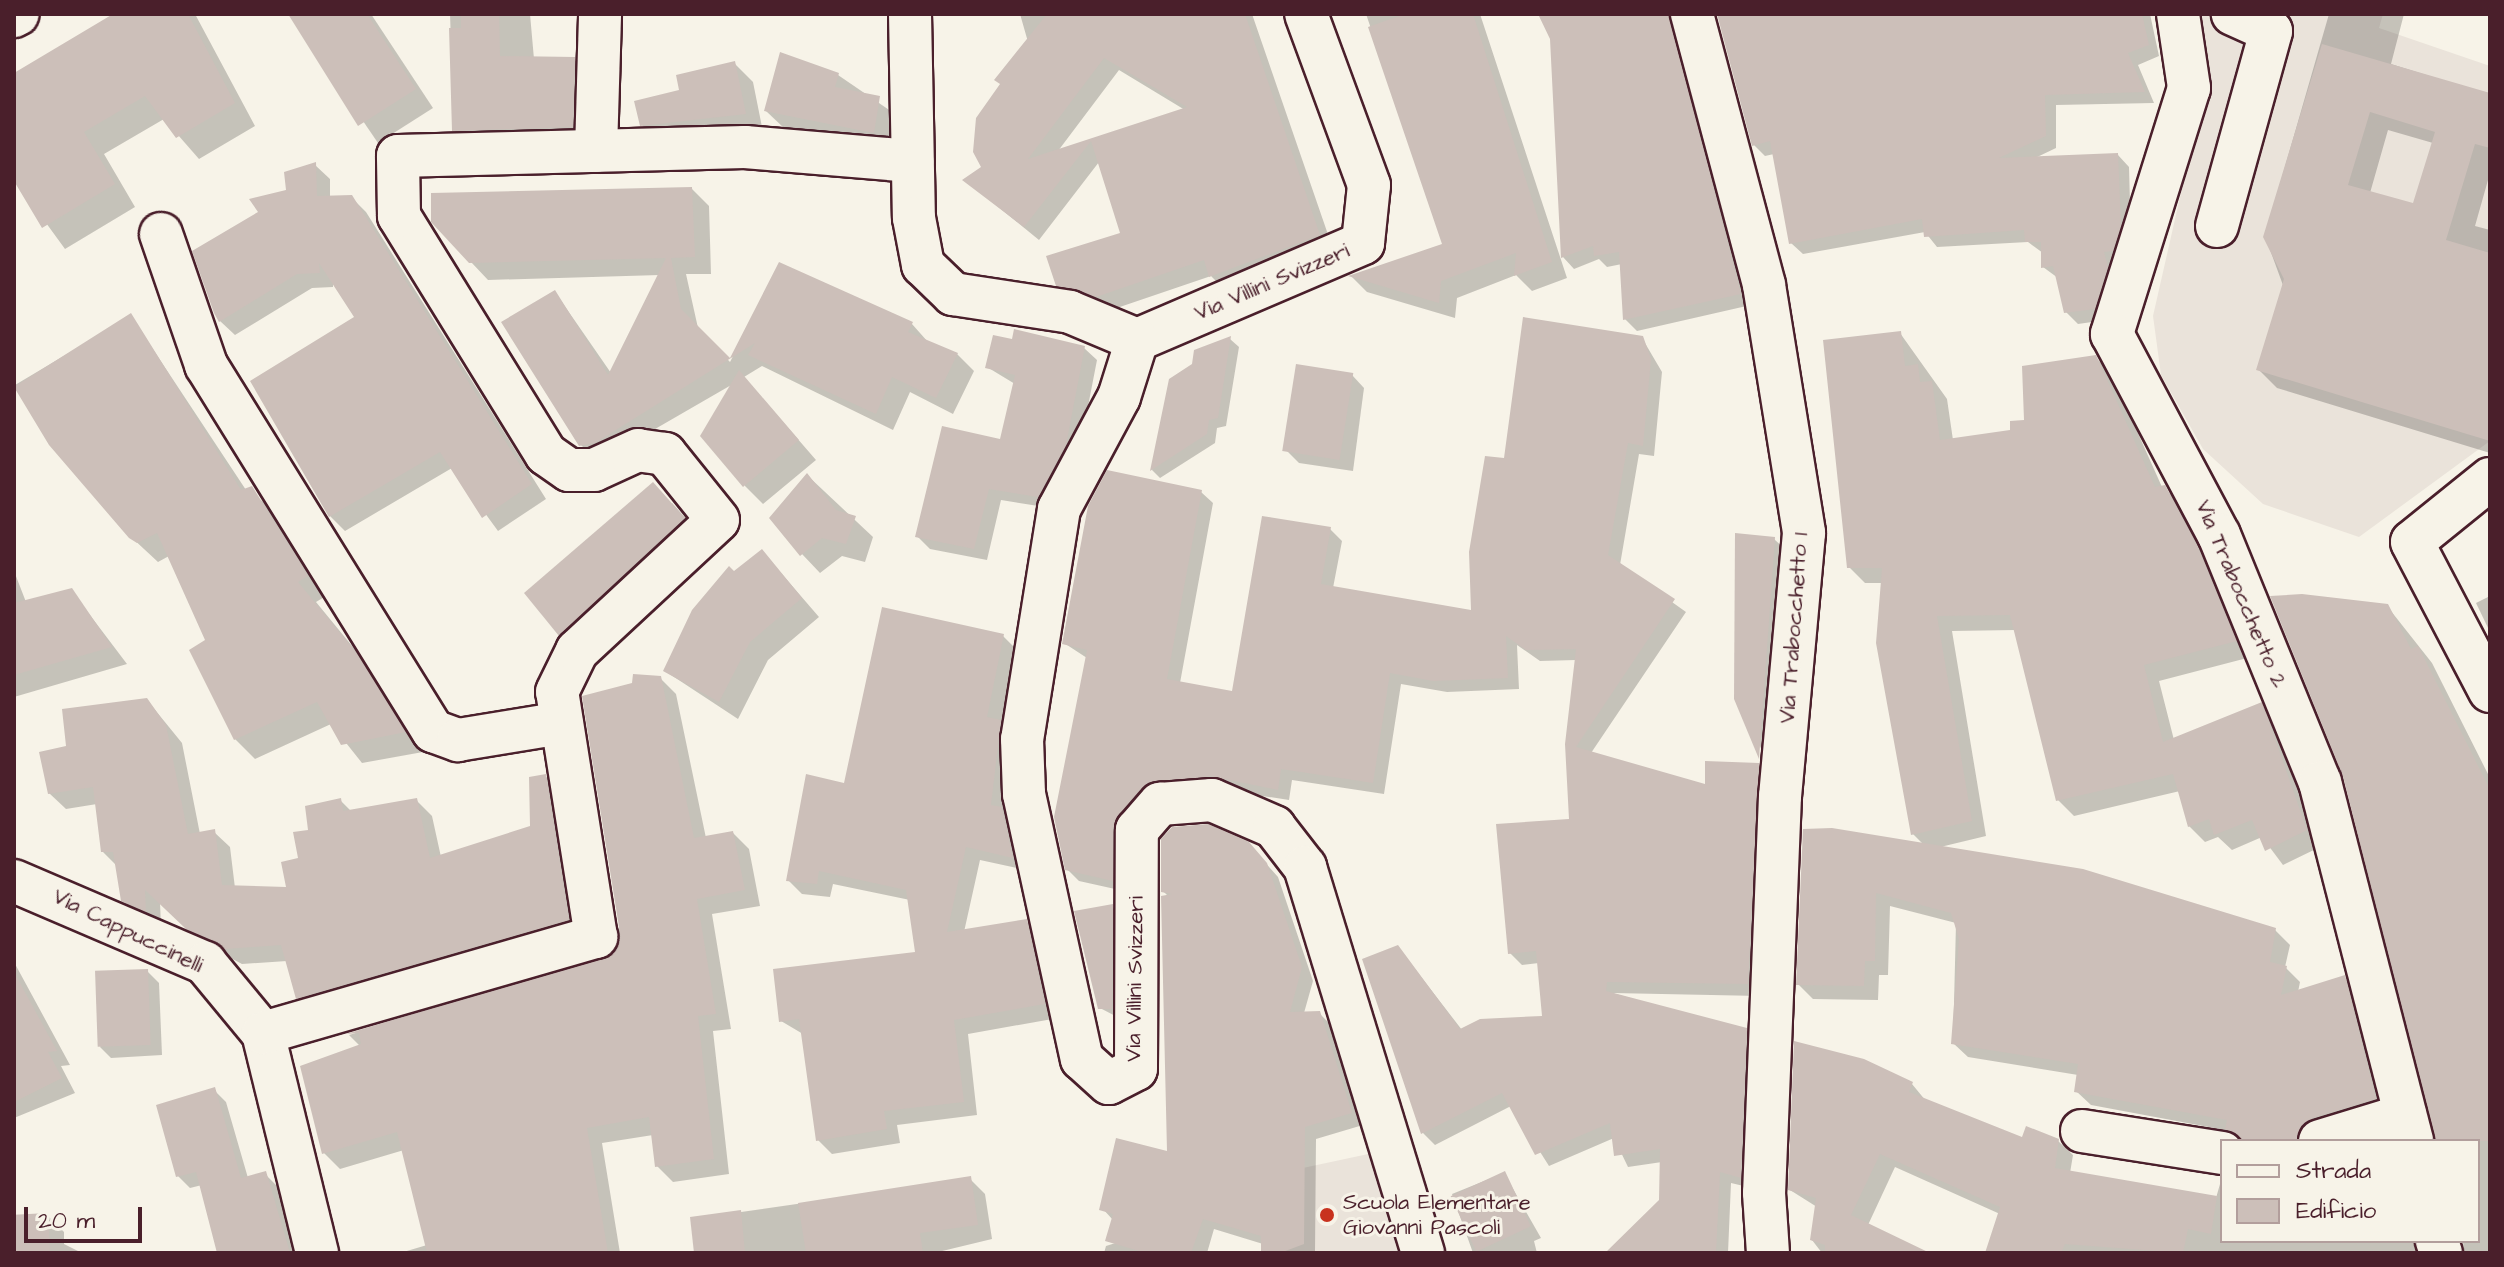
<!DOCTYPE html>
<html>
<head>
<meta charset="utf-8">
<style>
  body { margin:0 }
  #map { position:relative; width:2504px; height:1267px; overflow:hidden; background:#f7f3e8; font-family:"Architects Daughter",sans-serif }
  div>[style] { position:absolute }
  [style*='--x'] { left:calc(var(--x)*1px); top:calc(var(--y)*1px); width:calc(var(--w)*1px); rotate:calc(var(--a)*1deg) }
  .built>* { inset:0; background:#eae3da }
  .shadow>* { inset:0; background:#0003 }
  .building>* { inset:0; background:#ccbfb9; transform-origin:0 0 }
  .roads { filter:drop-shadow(2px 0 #4a1f2b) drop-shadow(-2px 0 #4a1f2b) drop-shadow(0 2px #4a1f2b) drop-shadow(0 -2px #4a1f2b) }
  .minor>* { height:42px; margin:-21px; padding:0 21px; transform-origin:21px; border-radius:21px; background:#f7f3e8 }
  .dots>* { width:22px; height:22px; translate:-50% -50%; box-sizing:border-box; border:4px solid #f7f3e8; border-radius:50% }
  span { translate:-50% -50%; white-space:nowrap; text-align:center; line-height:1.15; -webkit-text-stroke:6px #f7f3e8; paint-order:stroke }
  .street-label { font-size:22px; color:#4a1f2b }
  .poi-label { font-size:22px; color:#4a1f2b }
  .left { translate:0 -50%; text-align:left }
  .frame { position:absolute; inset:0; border:16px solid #4a1f2b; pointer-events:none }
  .legend { position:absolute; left:2220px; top:1139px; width:260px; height:104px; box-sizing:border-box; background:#f7f3e8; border:2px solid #b29e9c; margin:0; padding:10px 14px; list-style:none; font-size:24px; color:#4a1f2b }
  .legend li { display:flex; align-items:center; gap:16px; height:40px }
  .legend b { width:40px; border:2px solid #b29e9c }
  .scale { position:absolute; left:24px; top:1207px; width:118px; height:36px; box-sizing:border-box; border:4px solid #4a1f2b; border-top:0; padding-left:10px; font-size:24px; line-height:28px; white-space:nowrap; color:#4a1f2b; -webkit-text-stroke:6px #f7f3e8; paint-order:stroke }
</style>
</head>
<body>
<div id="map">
  <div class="built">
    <i style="clip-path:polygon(2193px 14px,2383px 14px,2379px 28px,2490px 66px,2490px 441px,2359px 537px,2263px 504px,2203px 449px,2161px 375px,2153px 316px,2206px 83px)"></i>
    <i style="clip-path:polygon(1373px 1153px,1405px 1253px,1263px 1253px,1261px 1177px)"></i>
  </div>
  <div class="shadow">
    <i style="clip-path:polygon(117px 14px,195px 14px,255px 126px,199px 159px,164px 119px,104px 154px,135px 207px,65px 249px,14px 179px,14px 76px)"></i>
    <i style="clip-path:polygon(290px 14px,371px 14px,433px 108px,378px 143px)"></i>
    <i style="clip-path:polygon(450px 14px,530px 14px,534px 59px,574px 59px,592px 78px,590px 145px,473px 148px,454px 130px)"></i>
    <i style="clip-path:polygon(evenodd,1020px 14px,1252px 14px,1333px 249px,1225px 290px,1211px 276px,1111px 310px,1073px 299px,1058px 285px,1123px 234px,1099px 162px,1039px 240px,965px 180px,984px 168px,1028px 42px,1020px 14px,1119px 70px,1185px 110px,1058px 151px,1119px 70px)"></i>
    <i style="clip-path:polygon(1366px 14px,1480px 14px,1567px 278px,1532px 291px,1516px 275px,1457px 298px,1455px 318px,1367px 292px,1352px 277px,1445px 245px)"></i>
    <i style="clip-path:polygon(1540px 14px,1684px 14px,1751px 305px,1637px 331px,1625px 319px,1622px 264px,1607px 267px,1599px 259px,1574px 269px,1563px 257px,1552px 39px)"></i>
    <i style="clip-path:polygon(1719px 14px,2150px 14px,2159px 56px,2138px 65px,2154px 103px,2056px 105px,2056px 148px,2033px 159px,2118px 155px,2129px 167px,2131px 239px,2106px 320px,2078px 324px,2066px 312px,2058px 278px,2043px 267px,2043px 253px,2028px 242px,1937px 247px,1925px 232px,1803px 254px,1791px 243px,1774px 154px,1765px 156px,1754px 145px)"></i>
    <i style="clip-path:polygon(evenodd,2329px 14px,2404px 14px,2391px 64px,2490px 95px,2490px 173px,2475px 226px,2490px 230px,2490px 453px,2277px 388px,2258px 369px,2284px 288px,2265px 236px,2329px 14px,2388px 130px,2433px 143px,2414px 206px,2370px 193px,2388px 130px)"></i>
    <i style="clip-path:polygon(734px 63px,753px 82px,763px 132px,660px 143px,642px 125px)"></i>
    <i style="clip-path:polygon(838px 75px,898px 116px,892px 151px,785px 129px,766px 111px)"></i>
    <i style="clip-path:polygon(315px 165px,330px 179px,330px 198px,351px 197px,366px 212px,546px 499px,498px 531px,452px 468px,345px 531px,330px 516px,253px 382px,356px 317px,333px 281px,333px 287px,312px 288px,235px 335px,220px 321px,260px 213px)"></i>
    <i style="clip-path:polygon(692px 189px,709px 206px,711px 274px,686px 274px,698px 328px,730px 362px,780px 264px,912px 324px,928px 342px,957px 354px,974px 371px,953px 414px,910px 392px,893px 430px,762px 366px,744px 377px,816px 460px,763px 504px,745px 486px,733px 384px,598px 462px,581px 445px,555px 292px,611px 373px,660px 275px,488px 280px,471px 262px)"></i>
    <i style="clip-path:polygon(131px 316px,246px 490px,271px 507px,326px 596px,316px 602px,375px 674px,423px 752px,362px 763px,331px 724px,255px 759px,235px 739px,208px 641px,169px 556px,158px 562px,130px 536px,51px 444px,15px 385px)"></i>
    <i style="clip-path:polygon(1900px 333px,1947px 399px,1953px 440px,2012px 432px,2095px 357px,2111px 373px,2162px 487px,2181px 503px,2212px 563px,2251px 657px,2159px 681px,2174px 740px,2261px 705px,2277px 721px,2322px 846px,2283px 865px,2262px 837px,2232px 850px,2218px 837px,2205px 842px,2189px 826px,2180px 791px,2074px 816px,2058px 800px,2016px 630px,1952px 631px,1986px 836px,1932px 849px,2275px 930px,2290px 945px,2285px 967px,2300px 982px,2298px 992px,2344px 977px,2358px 991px,2390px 1113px,2316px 1141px,2240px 1141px,2230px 1131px,2091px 1105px,2076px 1091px,2078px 1075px,1968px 1057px,1953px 1043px,1956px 923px,1890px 906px,1888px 975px,1879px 975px,1878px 1000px,1813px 999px,1798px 984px,1805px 831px,1928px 849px,1913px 834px,1883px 583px,1865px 583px,1849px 567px)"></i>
    <i style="clip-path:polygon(1642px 338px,1662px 372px,1654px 456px,1639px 454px,1620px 565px,1686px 612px,1591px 753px,1707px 787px,1758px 765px,1770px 777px,1760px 996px,1612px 993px,1746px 1030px,1758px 1042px,1752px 1188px,1731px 1183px,1728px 1253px,1612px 1253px,1661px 1201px,1662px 1162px,1628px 1167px,1614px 1138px,1549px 1166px,1511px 1106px,1435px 1145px,1423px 1133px,1364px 960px,1398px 947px,1462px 1030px,1544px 1017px,1539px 963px,1522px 965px,1510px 953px,1571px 821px,1576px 660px,1540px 661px,1517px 645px,1519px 689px,1447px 692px,1401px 684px,1384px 794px,1292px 780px,1289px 800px,1204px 787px,1155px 799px,1124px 891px,1079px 881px,1067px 869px,1087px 658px,1064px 643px,1201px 492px,1213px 503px,1180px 683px,1234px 693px,1330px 529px,1342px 541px,1333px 588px,1473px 612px,1506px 460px)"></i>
    <i style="clip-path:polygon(1230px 339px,1239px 347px,1226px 426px,1217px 428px,1215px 443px,1160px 478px,1152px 470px,1171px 380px)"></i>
    <i style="clip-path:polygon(1084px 348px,1097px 360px,1078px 458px,1051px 508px,1001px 500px,987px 560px,930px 549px,917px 536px,1002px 441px,1015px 384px,987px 367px)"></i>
    <i style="clip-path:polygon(1352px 375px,1364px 388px,1353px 471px,1299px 463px,1286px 450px)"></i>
    <i style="clip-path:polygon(808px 476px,873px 537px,865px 562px,842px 556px,820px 573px,802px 554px)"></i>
    <i style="clip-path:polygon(672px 503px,702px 537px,579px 653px,560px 634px)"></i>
    <i style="clip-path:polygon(1774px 539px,1787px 551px,1771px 768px,1736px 699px)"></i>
    <i style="clip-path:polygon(762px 551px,819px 617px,768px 660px,738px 719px,665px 671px,734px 574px)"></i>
    <i style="clip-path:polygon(14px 571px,26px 602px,71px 590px,127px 664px,14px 697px)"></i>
    <i style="clip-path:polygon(2490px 596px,2490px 632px,2476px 603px)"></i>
    <i style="clip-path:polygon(2387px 606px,2432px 663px,2490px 778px,2490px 1253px,2464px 1253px,2463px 1241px,2478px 1241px,2478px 1141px,2436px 1141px)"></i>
    <i style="clip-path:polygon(1003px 636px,1017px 650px,1002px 724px,1014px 736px,1005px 813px,1016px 824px,1026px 870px,980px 860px,964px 932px,1026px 921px,1040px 936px,1058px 1018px,968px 1034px,977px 1115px,897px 1125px,900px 1143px,832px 1154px,818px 1140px,803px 1034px,781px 1021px,917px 954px,910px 900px,833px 884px,830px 897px,802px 894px,788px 880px,845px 785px)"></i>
    <i style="clip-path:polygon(660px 678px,676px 694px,706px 838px,733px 833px,749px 849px,760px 906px,712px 914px,731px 1029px,713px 1031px,729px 1174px,673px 1182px,657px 1166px,653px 1135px,602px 1143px,620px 1253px,400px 1253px,427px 1245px,404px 1150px,340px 1169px,324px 1153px,360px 1046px,349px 1035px,615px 955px)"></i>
    <i style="clip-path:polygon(147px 700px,182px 743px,200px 834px,214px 832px,230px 847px,235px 888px,288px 889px,310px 832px,340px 800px,351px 811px,416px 800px,432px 816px,441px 857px,532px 828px,545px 776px,561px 792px,584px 936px,313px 1014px,297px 998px,287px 961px,242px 964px,204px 944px,160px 902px,161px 926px,139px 916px,123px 900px,117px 866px,103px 852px,97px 804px,66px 809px,49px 793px,68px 748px)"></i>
    <i style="clip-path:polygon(1260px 857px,1278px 877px,1313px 981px,1304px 1013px,1319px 1013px,1331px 1025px,1363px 1125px,1316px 1139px,1315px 1253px,1263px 1253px,1263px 1244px,1214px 1229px,1207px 1253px,1104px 1253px,1106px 1246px,1176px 1224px,1113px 1220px,1102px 1208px,1169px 1154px,1169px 897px,1163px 891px)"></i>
    <i style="clip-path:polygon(1112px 907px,1123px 918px,1123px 1020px,1100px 1008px)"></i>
    <i style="clip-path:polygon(14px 962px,70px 1065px,61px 1066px,75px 1093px,14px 1118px)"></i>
    <i style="clip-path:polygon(147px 971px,159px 983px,162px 1055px,111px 1058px,100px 1047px)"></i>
    <i style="clip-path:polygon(1863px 1061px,1912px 1084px,1926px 1101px,2024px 1140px,2058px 1141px,2073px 1155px,2070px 1173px,2216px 1198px,2222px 1177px,2222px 1241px,2436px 1241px,2428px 1253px,1987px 1253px,2000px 1214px,1895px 1167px,1868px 1225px,1926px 1253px,1822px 1253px,1812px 1240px,1817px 1207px,1790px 1190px)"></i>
    <i style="clip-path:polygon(214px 1090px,226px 1102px,248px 1178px,265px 1174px,277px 1186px,297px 1253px,219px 1253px,202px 1185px,190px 1188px,178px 1176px)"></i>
    <i style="clip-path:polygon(1504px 1173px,1541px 1238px,1534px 1241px,1537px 1253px,1473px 1253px,1452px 1194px)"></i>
    <i style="clip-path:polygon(970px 1179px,985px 1194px,992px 1239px,934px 1253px,696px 1253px,692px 1219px)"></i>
    <i style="clip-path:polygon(47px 1215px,64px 1232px,64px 1244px,82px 1253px,14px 1253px,14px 1218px)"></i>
  </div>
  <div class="building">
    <i style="clip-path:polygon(113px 14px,188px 14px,235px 103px,176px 138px,145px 96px,84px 132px,115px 184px,42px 228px,14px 181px,14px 73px)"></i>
    <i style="clip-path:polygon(288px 14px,367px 14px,416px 89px,358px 126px)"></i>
    <i style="clip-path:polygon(461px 14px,499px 14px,500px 56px,575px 57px,573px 127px,452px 131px,449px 28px,461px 28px)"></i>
    <i style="clip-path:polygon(evenodd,1047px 14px,1245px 14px,1320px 235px,1209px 277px,1204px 260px,1096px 297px,1056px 286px,1046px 256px,1120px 233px,1091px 141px,1024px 227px,962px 180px,981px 167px,973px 152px,976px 118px,1000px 84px,994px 80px,1047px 14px,1104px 58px,1187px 107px,1028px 159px,1104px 58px)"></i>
    <i style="clip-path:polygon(1405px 14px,1473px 14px,1552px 262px,1514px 276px,1516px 253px,1441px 281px,1439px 303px,1348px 276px,1442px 244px,1368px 27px)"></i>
    <i style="clip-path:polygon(1538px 14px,1669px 14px,1741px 294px,1623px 320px,1619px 252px,1594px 256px,1593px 246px,1561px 258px,1550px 39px)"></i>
    <i style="clip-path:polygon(1717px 14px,2142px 14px,2149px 45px,2128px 53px,2145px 92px,2045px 95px,2046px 136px,1999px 158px,2118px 153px,2121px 226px,2113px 251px,2104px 252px,2108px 267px,2095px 309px,2064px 313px,2053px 266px,2041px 268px,2041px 242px,2025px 242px,2024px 230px,1924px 237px,1922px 219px,1789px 244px,1770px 141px,1752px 146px)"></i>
    <i style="clip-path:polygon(evenodd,2322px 44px,2490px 93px,2490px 148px,2475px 144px,2446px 240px,2490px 253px,2490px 441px,2256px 370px,2284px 279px,2263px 237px,2322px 44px,2370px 112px,2435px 132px,2413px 203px,2348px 185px,2370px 112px)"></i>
    <i style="clip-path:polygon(780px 52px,839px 73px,835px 87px,880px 96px,874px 133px,764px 111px)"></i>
    <i style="clip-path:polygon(735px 61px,746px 114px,640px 126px,634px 101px,679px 90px,676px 75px)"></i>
    <i style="clip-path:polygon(316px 162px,317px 196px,352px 195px,532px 484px,482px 518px,440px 452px,329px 517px,250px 381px,354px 317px,319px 263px,320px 273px,297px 274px,219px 322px,214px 313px,192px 251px,258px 212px,249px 199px,286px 190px,284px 172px)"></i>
    <i style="clip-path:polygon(692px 187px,695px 257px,671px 258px,681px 309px,730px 358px,779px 262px,913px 322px,908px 332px,958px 353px,936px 398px,892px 377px,876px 414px,748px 355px,755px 343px,595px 443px,579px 446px,501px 322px,555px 290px,608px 375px,666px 258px,469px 263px,431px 222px,431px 193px)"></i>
    <i style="clip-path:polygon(131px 313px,241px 490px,252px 486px,301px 564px,308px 576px,298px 582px,356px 652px,406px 732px,341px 745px,317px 702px,234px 740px,189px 650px,205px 640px,157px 533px,137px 543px,129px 538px,49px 445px,14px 387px)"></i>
    <i style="clip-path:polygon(1523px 317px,1643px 336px,1651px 359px,1643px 446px,1628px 443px,1608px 555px,1675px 599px,1576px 747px,1705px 784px,1705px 761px,1759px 763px,1748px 984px,1607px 982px,1606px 991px,1747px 1028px,1741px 1178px,1720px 1172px,1716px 1253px,1605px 1253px,1659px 1200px,1660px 1149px,1614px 1156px,1610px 1123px,1535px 1155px,1502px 1093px,1421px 1134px,1362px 959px,1398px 945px,1460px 1029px,1480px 1019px,1542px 1016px,1536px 951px,1508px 954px,1496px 824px,1569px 819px,1565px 744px,1576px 649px,1526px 650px,1506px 636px,1508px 678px,1433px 681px,1390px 673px,1373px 783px,1281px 769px,1278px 790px,1210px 776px,1143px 787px,1113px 829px,1113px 881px,1065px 870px,1054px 817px,1087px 650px,1062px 644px,1088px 506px,1107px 470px,1202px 490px,1167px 679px,1232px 691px,1262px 516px,1331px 527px,1321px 584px,1471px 610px,1469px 552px,1485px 456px,1504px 458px)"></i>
    <i style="clip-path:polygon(1014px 329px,1085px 346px,1066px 445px,1038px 497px,989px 489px,974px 549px,915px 537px,942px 426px,1000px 439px,1015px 375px,985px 368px,993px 335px,1012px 339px)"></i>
    <i style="clip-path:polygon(1901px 331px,1905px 366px,1918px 364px,1920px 382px,1932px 381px,1940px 440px,2010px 430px,2010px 421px,2024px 420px,2022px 366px,2096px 355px,2155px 487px,2165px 485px,2197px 545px,2237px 641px,2144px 665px,2163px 742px,2262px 702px,2307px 830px,2265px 851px,2252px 820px,2214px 835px,2209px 819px,2188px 827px,2173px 774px,2056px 801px,2010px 615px,1937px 616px,1972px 821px,1911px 835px,1876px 643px,1882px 568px,1847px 568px,1823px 340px)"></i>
    <i style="clip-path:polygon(1231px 336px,1218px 418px,1209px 420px,1207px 434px,1150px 471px,1169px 379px,1192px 364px,1194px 350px)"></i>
    <i style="left:1296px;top:364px;width:58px;height:88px;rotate:9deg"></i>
    <i style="clip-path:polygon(739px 370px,799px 440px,743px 487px,700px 436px)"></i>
    <i style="clip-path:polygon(807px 473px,836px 510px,856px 516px,846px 544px,822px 538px,800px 556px,769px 518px)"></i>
    <i style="clip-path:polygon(653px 482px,685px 518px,559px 636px,524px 593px)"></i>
    <i style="clip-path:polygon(1735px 533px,1775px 537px,1759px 759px,1734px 699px)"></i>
    <i style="clip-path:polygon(762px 549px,802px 598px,750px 642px,719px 702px,663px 671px,692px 610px,729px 566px,734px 571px)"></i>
    <i style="clip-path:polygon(72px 588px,112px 647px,14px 675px,14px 603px)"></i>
    <i style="clip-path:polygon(2302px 594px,2388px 604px,2411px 649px,2418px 646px,2490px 790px,2490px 1141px,2435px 1141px,2343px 776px,2270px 596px)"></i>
    <i style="clip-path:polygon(882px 607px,1004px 634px,987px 717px,1001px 720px,991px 805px,1002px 807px,1013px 858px,966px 847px,947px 932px,1027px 919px,1045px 1004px,954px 1020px,964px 1102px,884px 1111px,887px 1129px,816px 1141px,799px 1019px,779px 1022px,773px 969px,915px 952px,906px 890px,819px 871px,817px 884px,786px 881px,806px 774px,844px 783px)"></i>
    <i style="clip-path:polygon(633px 674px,661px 676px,694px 838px,733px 831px,745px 890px,697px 899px,716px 1014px,698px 1016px,714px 1159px,655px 1167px,649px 1117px,587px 1128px,608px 1253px,427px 1253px,397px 1132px,322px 1154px,300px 1066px,361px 1044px,359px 1033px,346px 1034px,613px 954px,620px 933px,582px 696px,632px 683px)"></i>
    <i style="clip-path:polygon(147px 698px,166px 725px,188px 834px,215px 829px,222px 885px,286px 887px,281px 862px,298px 858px,293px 832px,308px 830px,305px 806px,341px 798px,343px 811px,417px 798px,430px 858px,530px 826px,529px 777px,546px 774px,569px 920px,296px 999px,281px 945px,225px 949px,186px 929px,145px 890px,146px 912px,121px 901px,113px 852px,101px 852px,93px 787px,48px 794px,39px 752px,66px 746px,62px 709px)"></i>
    <i style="clip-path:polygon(1208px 824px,1249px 842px,1267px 863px,1302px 967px,1290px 1012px,1320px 1011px,1352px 1113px,1305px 1127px,1304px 1244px,1280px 1253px,1261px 1253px,1261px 1236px,1203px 1219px,1191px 1253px,1146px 1253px,1105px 1241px,1113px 1214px,1099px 1210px,1116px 1138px,1167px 1151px,1161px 896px,1172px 894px,1161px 892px,1161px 839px,1172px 827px)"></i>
    <i style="clip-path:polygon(1832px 828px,2083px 869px,2276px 928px,2270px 962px,2287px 966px,2281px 995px,2345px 975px,2376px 1099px,2312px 1118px,2297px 1141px,2242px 1141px,2225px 1129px,2227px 1120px,2074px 1092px,2078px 1064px,1951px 1044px,1959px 939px,1951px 913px,1876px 893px,1875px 961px,1865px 961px,1864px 986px,1796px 985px,1803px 829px)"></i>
    <i style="clip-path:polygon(1113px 904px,1112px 1009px,1098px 1009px,1074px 911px)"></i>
    <i style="left:148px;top:969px;width:76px;height:53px;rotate:88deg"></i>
    <i style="clip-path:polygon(14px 972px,57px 1051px,48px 1052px,62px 1078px,14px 1102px)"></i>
    <i style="clip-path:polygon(1794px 1041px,1864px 1059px,1913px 1082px,1909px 1092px,2022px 1137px,2026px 1126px,2059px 1139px,2055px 1168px,2217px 1196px,2211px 1234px,2188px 1229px,2183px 1253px,2065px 1244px,2061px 1253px,1985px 1253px,2000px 1207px,1880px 1154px,1851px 1215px,1930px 1253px,1825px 1253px,1825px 1245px,1810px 1240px,1816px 1198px,1788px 1190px)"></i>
    <i style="clip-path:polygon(215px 1087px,241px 1178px,266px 1171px,290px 1253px,217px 1253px,196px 1172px,176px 1177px,156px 1105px)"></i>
    <i style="left:1505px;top:1171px;width:61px;height:60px;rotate:65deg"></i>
    <i style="clip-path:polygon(971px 1176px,978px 1225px,920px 1233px,923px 1253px,806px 1253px,798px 1203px)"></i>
    <i style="clip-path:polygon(741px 1210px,745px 1253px,694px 1253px,690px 1217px)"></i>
    <i style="left:48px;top:1213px;width:40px;height:34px;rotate:87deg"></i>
  </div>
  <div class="roads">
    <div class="minor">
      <i style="--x:910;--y:14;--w:204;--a:88.9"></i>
      <i style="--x:914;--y:218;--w:48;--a:79.2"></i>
      <i style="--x:923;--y:265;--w:42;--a:44"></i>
      <i style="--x:953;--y:294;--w:118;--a:8.7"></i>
      <i style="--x:1070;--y:312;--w:73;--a:22.7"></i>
      <i style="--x:1137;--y:340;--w:246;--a:-23.2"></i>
      <i style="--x:1363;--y:243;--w:58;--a:-84.1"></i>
      <i style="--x:1369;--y:185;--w:182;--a:-110.2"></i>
      <i style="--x:1692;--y:14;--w:280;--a:75.1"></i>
      <i style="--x:1764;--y:285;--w:251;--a:80.8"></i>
      <i style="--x:1804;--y:533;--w:264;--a:95.2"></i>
      <i style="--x:1780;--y:796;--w:397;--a:92.3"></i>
      <i style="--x:1764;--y:1193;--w:60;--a:86.2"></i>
      <i style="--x:2178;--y:14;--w:75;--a:81.5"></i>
      <i style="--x:2189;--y:88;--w:258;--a:107.4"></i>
      <i style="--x:2112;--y:334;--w:228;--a:62"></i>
      <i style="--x:2219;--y:535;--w:267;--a:67.8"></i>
      <i style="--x:2320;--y:782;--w:371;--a:75.6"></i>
      <i style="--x:14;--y:16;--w:4;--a:-27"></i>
      <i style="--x:596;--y:151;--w:137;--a:-88.3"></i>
      <i style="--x:2217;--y:226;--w:202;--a:-74.5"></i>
      <i style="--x:2271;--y:31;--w:42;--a:-155.9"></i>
      <i style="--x:161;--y:234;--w:139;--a:71"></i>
      <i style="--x:206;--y:365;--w:431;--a:58.2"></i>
      <i style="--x:433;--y:731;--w:27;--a:20"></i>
      <i style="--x:458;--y:740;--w:105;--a:-9.3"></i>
      <i style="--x:1137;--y:340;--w:60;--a:107.5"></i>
      <i style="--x:1119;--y:397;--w:127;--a:118.2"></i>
      <i style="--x:1059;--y:509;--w:233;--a:99.1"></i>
      <i style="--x:1022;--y:739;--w:55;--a:87.9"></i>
      <i style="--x:1024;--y:794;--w:271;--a:77.7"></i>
      <i style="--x:1082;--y:1059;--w:36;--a:42"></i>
      <i style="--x:1109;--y:1083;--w:30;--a:-27"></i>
      <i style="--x:1136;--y:1069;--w:239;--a:-89.8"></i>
      <i style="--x:1137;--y:830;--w:35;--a:-49"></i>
      <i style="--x:1160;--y:804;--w:52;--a:-4.4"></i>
      <i style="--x:1212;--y:800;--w:68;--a:23.5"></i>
      <i style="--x:1274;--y:827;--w:51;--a:52.2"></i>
      <i style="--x:1305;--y:867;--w:404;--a:73"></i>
      <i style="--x:2490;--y:479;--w:100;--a:141.1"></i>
      <i style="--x:2412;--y:542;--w:168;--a:62.4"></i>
      <i style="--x:14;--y:881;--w:208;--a:23.2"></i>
      <i style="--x:205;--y:963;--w:91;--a:50.4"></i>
      <i style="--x:263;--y:1033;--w:227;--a:76.2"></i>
      <i style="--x:263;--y:1033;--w:347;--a:-16.1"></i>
      <i style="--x:596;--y:937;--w:248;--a:-99"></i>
      <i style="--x:557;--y:692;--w:46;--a:-64"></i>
      <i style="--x:577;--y:651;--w:192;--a:-42.9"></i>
      <i style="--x:718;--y:520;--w:85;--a:-128.8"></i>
      <i style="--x:665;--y:454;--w:27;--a:-172"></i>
      <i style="--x:638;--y:450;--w:48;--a:155.6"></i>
      <i style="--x:594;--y:470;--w:25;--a:180"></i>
      <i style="--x:569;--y:470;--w:28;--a:-145"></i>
      <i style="--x:546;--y:454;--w:280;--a:-121.7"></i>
      <i style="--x:399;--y:216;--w:60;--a:-91"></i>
      <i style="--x:398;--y:156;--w:347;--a:-1.5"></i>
      <i style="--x:745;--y:147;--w:168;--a:4.8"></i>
      <i style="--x:2082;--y:1131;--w:142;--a:8.9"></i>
      <i style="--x:2320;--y:1141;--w:89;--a:-17"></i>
      <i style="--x:2437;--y:1241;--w:13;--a:72"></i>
    </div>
  </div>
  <div class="dots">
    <i style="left:1327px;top:1215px;background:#c8321e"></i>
  </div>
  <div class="street-label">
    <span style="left:1272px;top:282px;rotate:-23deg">Via Villini Svizzeri</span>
    <span style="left:2241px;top:594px;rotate:67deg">Via Trabocchetto 2</span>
    <span style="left:1794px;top:628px;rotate:-86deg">Via Trabocchetto 1</span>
    <span style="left:128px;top:931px;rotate:26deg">Via Cappuccinelli</span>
    <span style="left:1135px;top:979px;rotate:-89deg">Via Villini Svizzeri</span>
  </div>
  <div class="poi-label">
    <span class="left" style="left:1343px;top:1215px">Scuola Elementare<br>Giovanni Pascoli</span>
  </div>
  <div class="frame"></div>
  <ul class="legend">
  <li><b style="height:10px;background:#f7f3e8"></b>Strada</li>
  <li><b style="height:22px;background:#ccbfb9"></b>Edificio</li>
  </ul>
  <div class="scale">20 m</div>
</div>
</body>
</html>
